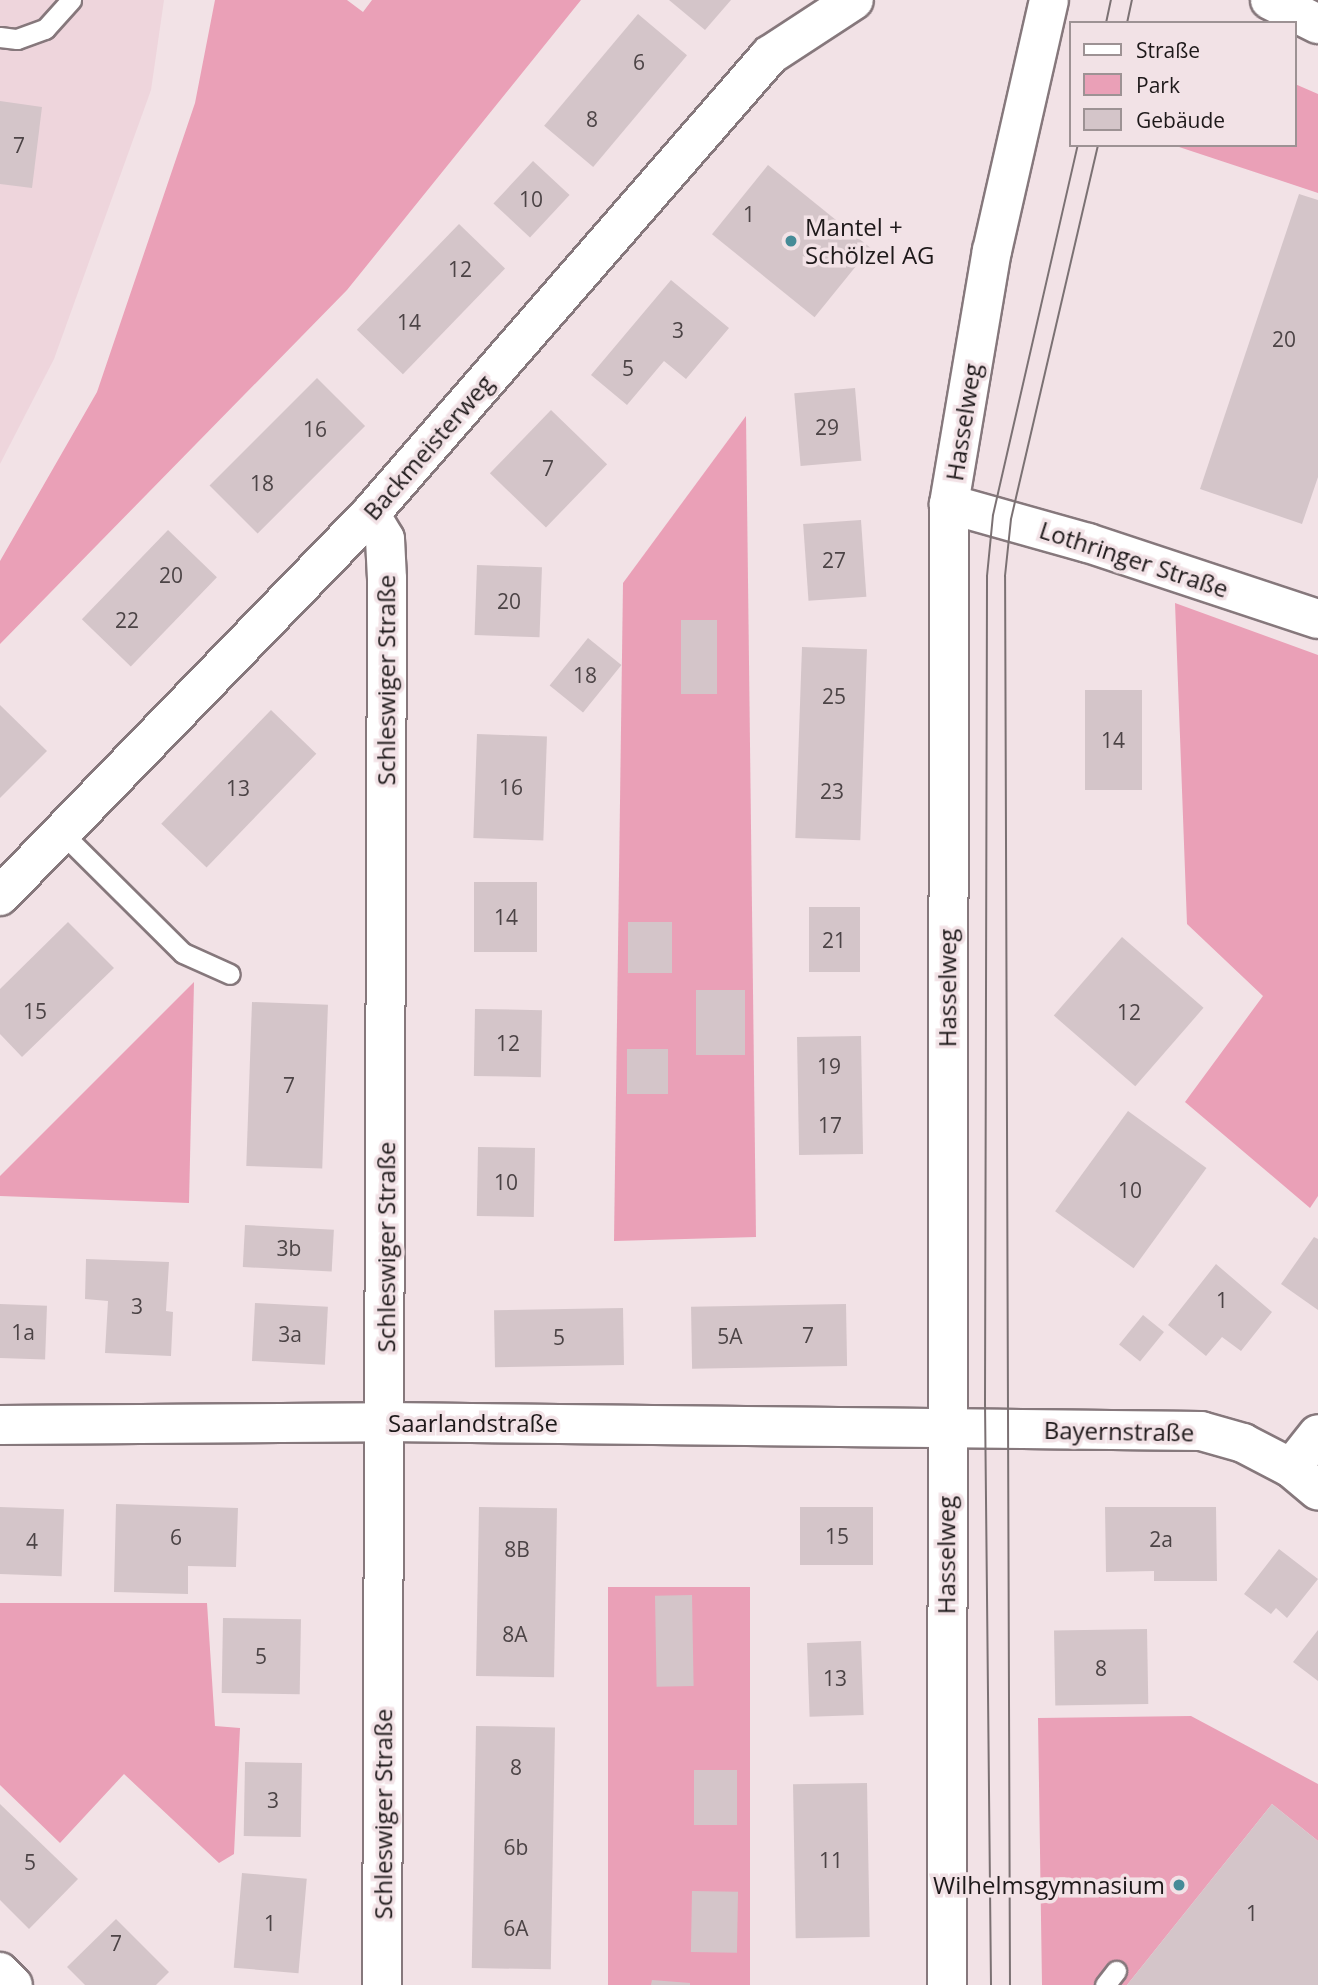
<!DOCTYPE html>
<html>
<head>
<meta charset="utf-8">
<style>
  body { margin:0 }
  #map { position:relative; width:1318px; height:1985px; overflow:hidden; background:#f2e2e6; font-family:"Open Sans",sans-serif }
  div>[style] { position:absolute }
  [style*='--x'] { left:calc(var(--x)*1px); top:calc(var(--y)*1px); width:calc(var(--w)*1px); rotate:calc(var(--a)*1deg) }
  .built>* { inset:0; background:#eed5dc }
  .green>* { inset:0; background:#eaa0b7; transform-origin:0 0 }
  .building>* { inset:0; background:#d4c5c9; transform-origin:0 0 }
  .roads { filter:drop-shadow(2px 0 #86787c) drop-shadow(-2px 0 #86787c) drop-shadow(0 2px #86787c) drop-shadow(0 -2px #86787c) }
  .service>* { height:19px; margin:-9.5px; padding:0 9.5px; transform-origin:9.5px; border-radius:9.5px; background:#fff }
  .minor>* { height:38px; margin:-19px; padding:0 19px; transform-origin:19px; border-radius:19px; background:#fff }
  .secondary>* { height:38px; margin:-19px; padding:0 19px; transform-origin:19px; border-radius:19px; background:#fff }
  .tram>* { height:2px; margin:-1px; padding:0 1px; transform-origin:1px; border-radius:1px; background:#7b7173 }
  .dots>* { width:19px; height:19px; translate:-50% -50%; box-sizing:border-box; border:4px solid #f2e2e6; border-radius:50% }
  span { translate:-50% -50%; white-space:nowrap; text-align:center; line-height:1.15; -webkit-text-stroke:7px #f2e2e6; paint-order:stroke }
  .number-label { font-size:21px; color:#4c4446 }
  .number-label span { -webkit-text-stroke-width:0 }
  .poi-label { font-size:24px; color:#1e191a }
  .left { translate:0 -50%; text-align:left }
  .right { translate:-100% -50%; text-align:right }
  .street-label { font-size:24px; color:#1e191a }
  .legend { position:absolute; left:1069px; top:21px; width:228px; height:126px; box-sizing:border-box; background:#f2e2e6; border:2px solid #9d9294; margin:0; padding:9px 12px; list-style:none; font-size:21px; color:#1e191a }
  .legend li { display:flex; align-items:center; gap:14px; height:35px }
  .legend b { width:35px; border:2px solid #9d9294 }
</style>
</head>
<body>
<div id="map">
  <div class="built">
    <i style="clip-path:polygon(0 0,164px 0,151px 90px,54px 359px,0 464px)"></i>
  </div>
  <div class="green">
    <i style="clip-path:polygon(215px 0,347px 0,363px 12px,372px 0,581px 0,347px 290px,0 644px,0 561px,97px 392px,195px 103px)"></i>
    <i style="clip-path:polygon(1295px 84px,1318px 94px,1318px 193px,1173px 145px,1295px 145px)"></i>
    <i style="clip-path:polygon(746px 416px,756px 1237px,614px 1241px,623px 583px)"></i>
    <i style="clip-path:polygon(1175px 603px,1318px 655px,1318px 1196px,1310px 1208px,1185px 1102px,1263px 996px,1187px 924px)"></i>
    <i style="clip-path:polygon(194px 982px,189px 1203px,0 1196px,0 1176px)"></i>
    <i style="left:750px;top:1587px;width:398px;height:142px;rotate:90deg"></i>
    <i style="clip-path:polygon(0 1603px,207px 1603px,215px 1726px,240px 1728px,234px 1854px,219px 1863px,124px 1774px,60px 1843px,0 1785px)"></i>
    <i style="clip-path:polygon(1191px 1716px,1318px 1784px,1318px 1841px,1272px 1804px,1127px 1985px,1042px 1985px,1038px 1718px)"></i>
  </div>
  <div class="building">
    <i style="clip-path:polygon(669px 0,731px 0,705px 30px)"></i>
    <i style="left:638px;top:14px;width:64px;height:146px;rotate:40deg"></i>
    <i style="clip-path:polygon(0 101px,42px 107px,32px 188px,0 184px)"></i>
    <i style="left:533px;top:161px;width:50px;height:58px;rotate:43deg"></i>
    <i style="left:768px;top:165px;width:132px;height:89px;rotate:39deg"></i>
    <i style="clip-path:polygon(1299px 194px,1318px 200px,1318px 477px,1302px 524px,1200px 489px)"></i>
    <i style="left:459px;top:224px;width:64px;height:147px;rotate:44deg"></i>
    <i style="clip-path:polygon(671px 280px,729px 328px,686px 379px,664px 361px,627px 405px,591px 375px)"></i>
    <i style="left:317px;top:378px;width:68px;height:152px;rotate:45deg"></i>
    <i style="left:855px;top:388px;width:73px;height:61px;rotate:85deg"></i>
    <i style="left:551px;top:410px;width:78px;height:88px;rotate:44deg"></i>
    <i style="left:861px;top:520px;width:77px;height:58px;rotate:86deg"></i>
    <i style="left:168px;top:530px;width:68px;height:124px;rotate:44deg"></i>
    <i style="left:477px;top:565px;width:65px;height:70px;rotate:2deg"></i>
    <i style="left:681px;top:620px;width:36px;height:74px"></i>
    <i style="left:588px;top:638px;width:43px;height:61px;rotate:39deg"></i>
    <i style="left:802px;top:647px;width:65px;height:191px;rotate:2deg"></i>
    <i style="left:1085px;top:690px;width:57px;height:100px"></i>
    <i style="clip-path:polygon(0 705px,47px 751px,0 798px)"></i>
    <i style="left:271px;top:710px;width:63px;height:158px;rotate:44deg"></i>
    <i style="left:477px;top:734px;width:70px;height:104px;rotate:2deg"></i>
    <i style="left:474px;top:882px;width:63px;height:70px"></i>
    <i style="left:809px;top:907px;width:51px;height:65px"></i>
    <i style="clip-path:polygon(68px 922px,114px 968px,22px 1057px,0 1034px,0 989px)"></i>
    <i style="left:628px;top:922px;width:44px;height:51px"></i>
    <i style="left:1122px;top:937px;width:108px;height:104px;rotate:41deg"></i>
    <i style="left:696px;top:990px;width:49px;height:65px"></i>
    <i style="left:252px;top:1002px;width:76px;height:164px;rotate:2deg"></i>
    <i style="left:475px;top:1009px;width:67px;height:67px;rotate:1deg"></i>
    <i style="left:861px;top:1036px;width:118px;height:64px;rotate:89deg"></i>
    <i style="left:668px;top:1049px;width:45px;height:41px;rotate:90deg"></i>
    <i style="left:1128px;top:1111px;width:97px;height:124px;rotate:36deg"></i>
    <i style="left:478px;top:1147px;width:57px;height:69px;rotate:1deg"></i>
    <i style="left:245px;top:1225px;width:89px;height:42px;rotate:3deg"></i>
    <i style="clip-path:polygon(1314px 1237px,1318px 1239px,1318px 1310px,1281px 1284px)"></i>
    <i style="clip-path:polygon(86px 1259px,169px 1262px,166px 1311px,173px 1312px,171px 1356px,105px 1353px,108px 1301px,85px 1299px)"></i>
    <i style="clip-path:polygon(1216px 1264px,1272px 1312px,1241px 1351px,1222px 1337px,1206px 1356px,1168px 1325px)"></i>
    <i style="left:255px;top:1303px;width:73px;height:58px;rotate:3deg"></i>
    <i style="left:0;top:1304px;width:47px;height:54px;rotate:2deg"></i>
    <i style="left:846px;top:1304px;width:62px;height:155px;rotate:89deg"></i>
    <i style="left:623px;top:1308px;width:57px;height:129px;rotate:89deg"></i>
    <i style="left:1143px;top:1315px;width:27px;height:38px;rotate:39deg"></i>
    <i style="clip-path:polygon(116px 1504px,238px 1508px,236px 1567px,188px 1566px,188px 1594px,114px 1592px)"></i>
    <i style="left:0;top:1507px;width:64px;height:67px;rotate:2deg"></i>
    <i style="left:479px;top:1507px;width:78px;height:169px;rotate:1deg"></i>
    <i style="left:800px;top:1507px;width:73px;height:58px"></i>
    <i style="clip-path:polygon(1105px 1507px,1216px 1507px,1217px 1581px,1154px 1581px,1154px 1571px,1106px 1572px)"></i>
    <i style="clip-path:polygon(1279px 1549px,1318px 1579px,1287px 1618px,1276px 1608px,1271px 1614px,1244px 1594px)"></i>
    <i style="left:692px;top:1595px;width:91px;height:37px;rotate:89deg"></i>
    <i style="left:223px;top:1618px;width:78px;height:75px;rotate:1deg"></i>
    <i style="left:1147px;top:1629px;width:75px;height:93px;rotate:89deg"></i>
    <i style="clip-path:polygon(1318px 1630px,1318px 1681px,1293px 1662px)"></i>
    <i style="left:861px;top:1641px;width:74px;height:54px;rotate:88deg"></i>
    <i style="left:476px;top:1726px;width:79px;height:242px;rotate:1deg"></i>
    <i style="left:245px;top:1762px;width:57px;height:74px;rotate:1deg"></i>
    <i style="left:694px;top:1770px;width:43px;height:55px"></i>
    <i style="left:867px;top:1783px;width:154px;height:74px;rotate:89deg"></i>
    <i style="clip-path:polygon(0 1804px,78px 1879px,29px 1929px,0 1900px)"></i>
    <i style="clip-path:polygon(1272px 1804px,1318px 1841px,1318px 1985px,1127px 1985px)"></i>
    <i style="left:242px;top:1873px;width:65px;height:95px;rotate:5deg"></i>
    <i style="left:692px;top:1891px;width:46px;height:61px;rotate:1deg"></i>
    <i style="clip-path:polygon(116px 1919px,169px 1972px,156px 1985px,85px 1985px,67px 1967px)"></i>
    <i style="clip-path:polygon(652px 1980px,690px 1983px,690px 1985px,651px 1985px)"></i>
  </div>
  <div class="roads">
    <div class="service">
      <i style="--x:0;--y:37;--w:17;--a:7"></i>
      <i style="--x:17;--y:39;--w:30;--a:-20"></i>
      <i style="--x:45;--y:29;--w:39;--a:-48"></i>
      <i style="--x:62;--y:833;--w:170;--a:44.8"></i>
      <i style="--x:183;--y:953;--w:51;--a:24.1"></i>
      <i style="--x:1105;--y:1985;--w:18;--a:-52"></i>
    </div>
    <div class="minor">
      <i style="--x:949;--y:504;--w:144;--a:15.7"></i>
      <i style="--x:1088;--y:543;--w:242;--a:18.3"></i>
      <i style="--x:370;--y:514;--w:29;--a:59"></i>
      <i style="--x:385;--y:539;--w:40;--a:87.1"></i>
      <i style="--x:387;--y:579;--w:1406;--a:90.2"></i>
      <i style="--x:0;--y:896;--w:532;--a:-45.91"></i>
      <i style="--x:370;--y:514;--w:609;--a:-48.93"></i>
      <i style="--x:770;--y:55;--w:100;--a:-33.2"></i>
      <i style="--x:0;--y:1425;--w:386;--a:-0.4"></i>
      <i style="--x:386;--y:1422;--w:815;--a:0.63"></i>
      <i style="--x:1201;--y:1431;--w:44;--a:15.9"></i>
      <i style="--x:1243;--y:1443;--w:54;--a:27.5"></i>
      <i style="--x:1291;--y:1468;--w:35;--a:40"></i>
      <i style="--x:1291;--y:1468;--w:43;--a:-51.5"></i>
      <i style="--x:0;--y:1972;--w:18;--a:45"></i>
      <i style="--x:947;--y:1985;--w:1481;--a:-89.92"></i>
      <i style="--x:949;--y:504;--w:257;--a:-80.4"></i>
      <i style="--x:992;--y:251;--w:257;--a:-77.2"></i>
    </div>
    <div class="secondary">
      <i style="--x:1270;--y:0;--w:54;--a:26.6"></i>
    </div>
  </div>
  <div class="tram">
    <i style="--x:1106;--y:23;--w:24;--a:-78"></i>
    <i style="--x:1127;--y:23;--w:24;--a:-78"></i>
    <i style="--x:991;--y:1985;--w:581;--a:-90.59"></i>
    <i style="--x:985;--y:1404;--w:828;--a:-89.86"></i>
    <i style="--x:987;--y:576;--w:61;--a:-84.4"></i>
    <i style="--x:993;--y:515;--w:380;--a:-77.1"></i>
    <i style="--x:1010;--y:1985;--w:1409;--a:-90.2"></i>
    <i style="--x:1005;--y:576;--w:57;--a:-84"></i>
    <i style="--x:1011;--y:519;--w:384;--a:-76.9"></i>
  </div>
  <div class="dots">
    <i style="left:791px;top:241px;background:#468b97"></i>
    <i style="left:1179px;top:1885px;background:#468b97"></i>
  </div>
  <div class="number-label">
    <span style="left:639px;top:62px">6</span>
    <span style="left:592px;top:119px">8</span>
    <span style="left:19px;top:145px">7</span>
    <span style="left:531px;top:199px">10</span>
    <span style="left:749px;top:214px">1</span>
    <span style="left:460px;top:269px">12</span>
    <span style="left:409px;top:322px">14</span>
    <span style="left:678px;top:330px">3</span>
    <span style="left:1284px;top:339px">20</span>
    <span style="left:628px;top:368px">5</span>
    <span style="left:827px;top:427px">29</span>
    <span style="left:315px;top:429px">16</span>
    <span style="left:548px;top:468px">7</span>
    <span style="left:262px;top:483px">18</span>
    <span style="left:834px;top:560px">27</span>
    <span style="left:171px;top:575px">20</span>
    <span style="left:509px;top:601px">20</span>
    <span style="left:127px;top:620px">22</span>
    <span style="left:585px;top:675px">18</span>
    <span style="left:834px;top:696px">25</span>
    <span style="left:1113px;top:740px">14</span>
    <span style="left:511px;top:787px">16</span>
    <span style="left:238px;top:788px">13</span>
    <span style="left:832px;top:791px">23</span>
    <span style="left:506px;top:917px">14</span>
    <span style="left:834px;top:940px">21</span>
    <span style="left:35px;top:1011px">15</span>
    <span style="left:1129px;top:1012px">12</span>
    <span style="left:508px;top:1043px">12</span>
    <span style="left:829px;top:1066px">19</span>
    <span style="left:289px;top:1085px">7</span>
    <span style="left:830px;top:1125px">17</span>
    <span style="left:506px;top:1182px">10</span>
    <span style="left:1130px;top:1190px">10</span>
    <span style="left:289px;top:1248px">3b</span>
    <span style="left:1222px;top:1300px">1</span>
    <span style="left:137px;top:1306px">3</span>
    <span style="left:23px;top:1332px">1a</span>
    <span style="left:290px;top:1334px">3a</span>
    <span style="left:808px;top:1335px">7</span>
    <span style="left:730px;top:1336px">5A</span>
    <span style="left:559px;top:1337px">5</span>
    <span style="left:837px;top:1536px">15</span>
    <span style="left:176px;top:1537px">6</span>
    <span style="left:1161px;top:1539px">2a</span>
    <span style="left:32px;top:1541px">4</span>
    <span style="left:517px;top:1549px">8B</span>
    <span style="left:515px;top:1634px">8A</span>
    <span style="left:261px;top:1656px">5</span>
    <span style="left:1101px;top:1668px">8</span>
    <span style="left:835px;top:1678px">13</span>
    <span style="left:516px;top:1767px">8</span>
    <span style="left:273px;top:1800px">3</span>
    <span style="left:516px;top:1847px">6b</span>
    <span style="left:831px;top:1860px">11</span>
    <span style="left:30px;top:1862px">5</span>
    <span style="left:1252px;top:1913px">1</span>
    <span style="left:270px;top:1923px">1</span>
    <span style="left:516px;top:1928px">6A</span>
    <span style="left:116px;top:1943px">7</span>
  </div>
  <div class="poi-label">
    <span class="left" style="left:805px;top:241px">Mantel +<br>Schölzel AG</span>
    <span class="right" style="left:1165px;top:1885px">Wilhelmsgymnasium</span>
  </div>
  <div class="street-label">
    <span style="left:963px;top:422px;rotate:-81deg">Hasselweg</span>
    <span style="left:428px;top:447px;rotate:-49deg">Backmeisterweg</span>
    <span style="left:1134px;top:559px;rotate:18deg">Lothringer Straße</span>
    <span style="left:386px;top:680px;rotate:-90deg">Schleswiger Straße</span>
    <span style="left:947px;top:988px;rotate:-90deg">Hasselweg</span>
    <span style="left:386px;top:1247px;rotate:-90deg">Schleswiger Straße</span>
    <span style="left:473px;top:1423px">Saarlandstraße</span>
    <span style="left:1119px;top:1431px;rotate:1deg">Bayernstraße</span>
    <span style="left:946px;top:1555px;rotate:-90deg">Hasselweg</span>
    <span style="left:383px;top:1814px;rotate:-90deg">Schleswiger Straße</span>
  </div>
  <ul class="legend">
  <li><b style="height:9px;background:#fff"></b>Straße</li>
  <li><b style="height:19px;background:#eaa0b7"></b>Park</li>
  <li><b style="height:19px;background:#d4c5c9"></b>Gebäude</li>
  </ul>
</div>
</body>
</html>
